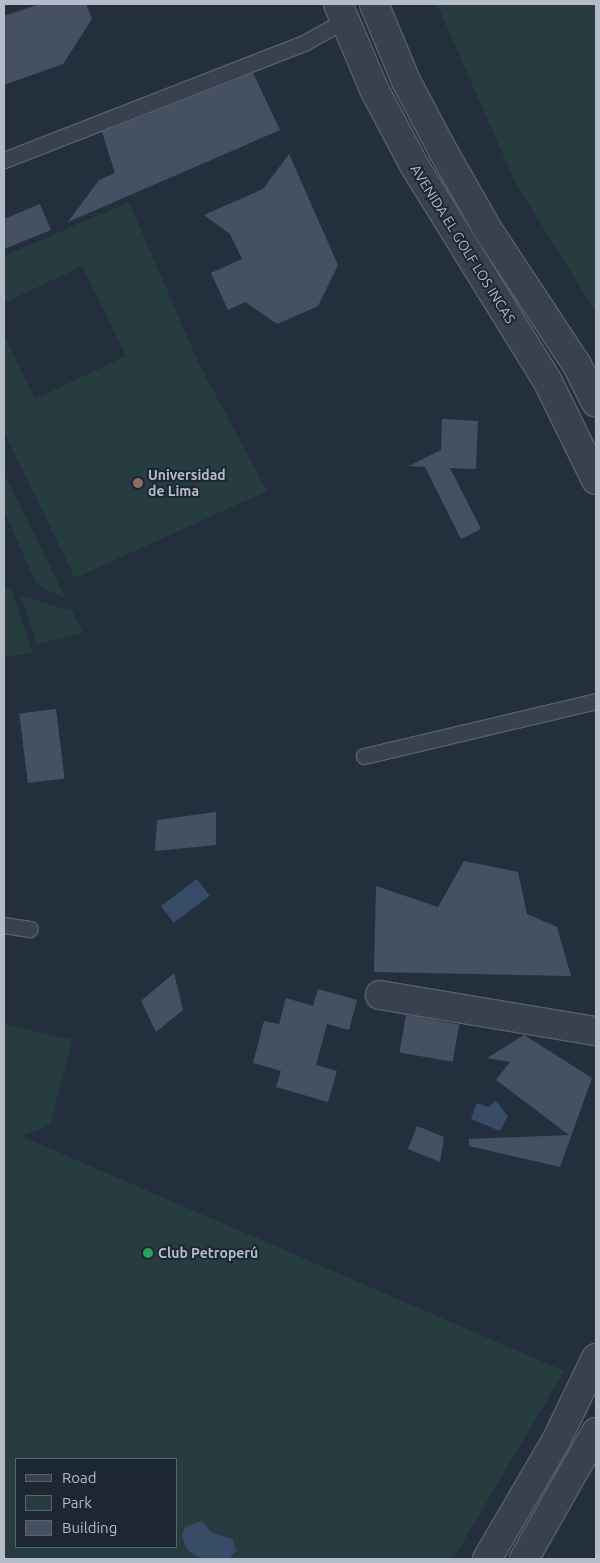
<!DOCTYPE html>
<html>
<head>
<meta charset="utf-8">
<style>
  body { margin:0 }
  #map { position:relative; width:600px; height:1563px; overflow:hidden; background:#242f3e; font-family:Ubuntu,sans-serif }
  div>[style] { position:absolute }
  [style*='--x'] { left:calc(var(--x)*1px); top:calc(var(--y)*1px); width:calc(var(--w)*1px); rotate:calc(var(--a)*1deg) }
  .green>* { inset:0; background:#263c3f }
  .water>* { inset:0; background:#394c67; transform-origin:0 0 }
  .building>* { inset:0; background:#455162; transform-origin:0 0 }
  .roads { filter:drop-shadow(1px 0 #565f6c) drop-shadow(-1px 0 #565f6c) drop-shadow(0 1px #565f6c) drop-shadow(0 -1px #565f6c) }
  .service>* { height:15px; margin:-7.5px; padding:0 7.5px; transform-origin:7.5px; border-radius:7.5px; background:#38414e }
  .minor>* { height:28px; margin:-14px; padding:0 14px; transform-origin:14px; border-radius:14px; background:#38414e }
  .tertiary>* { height:28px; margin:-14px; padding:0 14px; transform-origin:14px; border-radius:14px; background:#38414e }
  .dots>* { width:14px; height:14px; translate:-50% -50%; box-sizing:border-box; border:2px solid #1d2633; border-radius:50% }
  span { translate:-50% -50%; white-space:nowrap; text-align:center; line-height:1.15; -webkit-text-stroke:4px #1d2633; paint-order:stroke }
  .street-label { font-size:14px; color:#b4bcc9 }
  .poi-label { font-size:14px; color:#b4bcc9; font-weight:700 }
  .left { translate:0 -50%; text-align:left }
  .frame { position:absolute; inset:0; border:5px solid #b4bcc9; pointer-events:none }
  .legend { position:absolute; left:15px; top:1458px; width:162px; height:90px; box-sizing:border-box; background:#1d2633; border:1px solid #59626f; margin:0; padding:6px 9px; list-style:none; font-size:15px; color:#b4bcc9 }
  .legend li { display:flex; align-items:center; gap:10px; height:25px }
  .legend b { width:25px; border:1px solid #59626f }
</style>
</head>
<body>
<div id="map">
  <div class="green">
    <i style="clip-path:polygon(437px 4px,596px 4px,596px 312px,515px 182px)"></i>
    <i style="clip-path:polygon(129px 202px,199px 364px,267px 491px,75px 578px,4px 432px,4px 335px,35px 399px,126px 356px,82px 266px,4px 303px,4px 256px)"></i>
    <i style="clip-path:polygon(4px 473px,66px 599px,36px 584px,4px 510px)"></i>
    <i style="clip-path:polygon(4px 585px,12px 591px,33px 653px,4px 657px)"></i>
    <i style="clip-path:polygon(21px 596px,72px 611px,83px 633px,37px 644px)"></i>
    <i style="clip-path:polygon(evenodd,4px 1024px,72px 1040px,50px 1125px,21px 1136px,564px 1371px,453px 1559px,4px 1559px,4px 1024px,16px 1459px,176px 1459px,176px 1547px,16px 1547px,16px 1459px)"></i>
  </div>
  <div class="water">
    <i style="left:197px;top:879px;width:21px;height:45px;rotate:53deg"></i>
    <i style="clip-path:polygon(496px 1101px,508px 1116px,500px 1131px,471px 1119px,477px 1103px,488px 1107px)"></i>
    <i style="clip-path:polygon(202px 1521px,212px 1533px,233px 1539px,236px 1551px,230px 1558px,202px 1559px,187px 1550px,182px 1536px,185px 1527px)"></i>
  </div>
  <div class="building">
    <i style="clip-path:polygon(40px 4px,86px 4px,92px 19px,63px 64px,4px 85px,4px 16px)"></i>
    <i style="clip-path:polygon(253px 73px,280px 130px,68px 222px,99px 180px,115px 173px,102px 132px)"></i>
    <i style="clip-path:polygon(289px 154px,338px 265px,318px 306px,277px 324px,245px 302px,228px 310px,211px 273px,242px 259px,230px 234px,204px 215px,263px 189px)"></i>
    <i style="clip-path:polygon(40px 204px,51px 230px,4px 249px,4px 219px)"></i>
    <i style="clip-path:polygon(442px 419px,478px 421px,476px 469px,450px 468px,481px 529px,461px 539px,425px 467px,409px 466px,441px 450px)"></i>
    <i style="left:56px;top:709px;width:70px;height:37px;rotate:83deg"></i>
    <i style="clip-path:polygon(216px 812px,216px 845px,155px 851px,157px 820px)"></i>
    <i style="clip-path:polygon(464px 861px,518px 872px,527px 914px,557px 927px,571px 976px,374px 972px,376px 886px,438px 907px)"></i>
    <i style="clip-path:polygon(174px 973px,183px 1010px,156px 1032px,141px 1001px)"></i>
    <i style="clip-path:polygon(318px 989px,357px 1000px,349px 1030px,327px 1024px,316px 1065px,337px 1071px,328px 1102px,276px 1087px,281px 1071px,253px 1063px,264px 1021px,279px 1024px,286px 998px,313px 1006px)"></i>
    <i style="left:406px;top:1015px;width:54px;height:38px;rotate:10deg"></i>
    <i style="clip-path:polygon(524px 1035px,592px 1078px,560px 1167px,469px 1146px,469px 1139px,569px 1135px,496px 1080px,510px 1062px,487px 1058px)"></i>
    <i style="clip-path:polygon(417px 1126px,444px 1137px,440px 1162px,408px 1149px)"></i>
  </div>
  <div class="roads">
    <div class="service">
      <i style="--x:4;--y:160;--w:322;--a:-21.3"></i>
      <i style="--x:304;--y:43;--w:47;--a:-29.3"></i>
      <i style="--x:364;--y:756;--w:238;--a:-13.3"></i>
      <i style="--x:4;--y:925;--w:26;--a:9"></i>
    </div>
    <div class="minor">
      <i style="--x:380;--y:995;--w:219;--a:9.5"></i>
    </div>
    <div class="tertiary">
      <i style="--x:338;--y:4;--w:95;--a:67"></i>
      <i style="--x:375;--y:91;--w:84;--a:62.2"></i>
      <i style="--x:414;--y:165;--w:255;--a:58.3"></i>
      <i style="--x:548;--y:382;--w:109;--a:63.9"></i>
      <i style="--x:374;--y:4;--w:83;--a:67.4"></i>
      <i style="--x:406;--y:81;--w:79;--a:62.1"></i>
      <i style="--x:443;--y:151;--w:91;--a:60.3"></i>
      <i style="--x:488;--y:230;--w:162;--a:56.6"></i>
      <i style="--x:577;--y:365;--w:42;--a:63.4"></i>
      <i style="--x:487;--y:1559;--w:139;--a:-59.7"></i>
      <i style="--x:557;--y:1439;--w:90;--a:-64.3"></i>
      <i style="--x:524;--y:1559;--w:146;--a:-60.4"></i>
    </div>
  </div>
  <div class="dots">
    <i style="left:138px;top:483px;background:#8d6e63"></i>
    <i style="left:148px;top:1253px;background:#2e9e5b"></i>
  </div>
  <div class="street-label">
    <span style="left:463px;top:244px;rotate:58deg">AVENIDA EL GOLF LOS INCAS</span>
  </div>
  <div class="poi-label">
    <span class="left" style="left:148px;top:483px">Universidad<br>de Lima</span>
    <span class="left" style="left:158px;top:1253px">Club Petroperú</span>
  </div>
  <div class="frame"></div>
  <ul class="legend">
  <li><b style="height:6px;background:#38414e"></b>Road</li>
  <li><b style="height:14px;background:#263c3f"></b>Park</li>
  <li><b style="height:14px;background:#455162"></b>Building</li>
  </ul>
</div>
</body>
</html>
